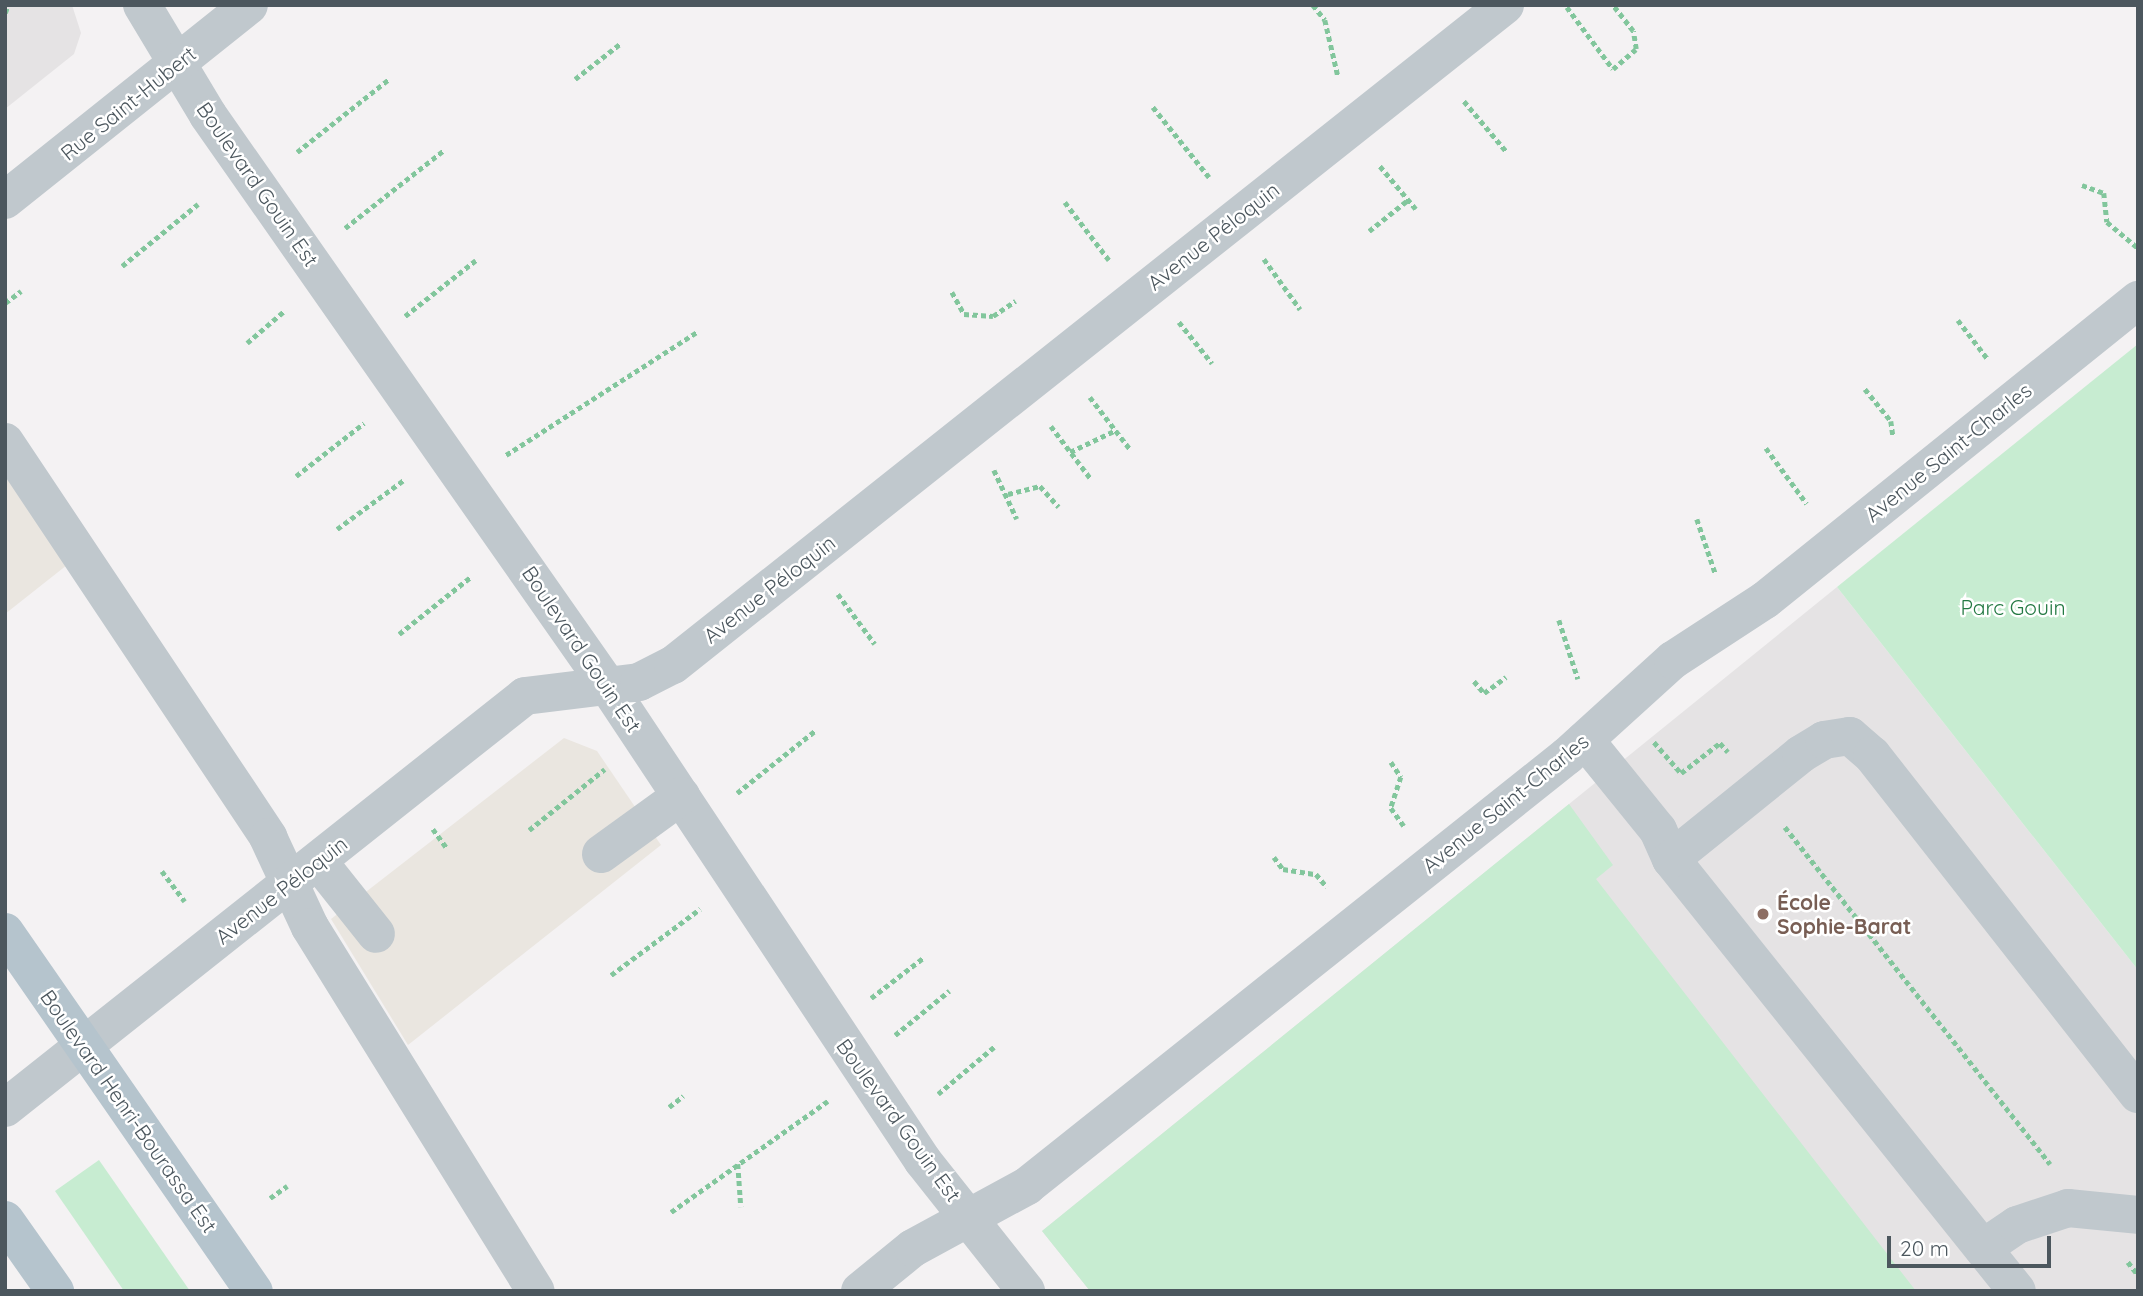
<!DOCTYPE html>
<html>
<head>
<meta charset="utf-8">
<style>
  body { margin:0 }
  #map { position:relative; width:2143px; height:1296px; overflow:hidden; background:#f4f2f3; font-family:Quicksand,sans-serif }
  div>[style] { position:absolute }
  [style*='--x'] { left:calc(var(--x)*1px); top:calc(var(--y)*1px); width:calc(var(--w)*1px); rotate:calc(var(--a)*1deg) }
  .commercial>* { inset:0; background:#eae6e0 }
  .education>* { inset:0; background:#e5e3e4 }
  .green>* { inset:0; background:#c7ecd1 }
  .path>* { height:4.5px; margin-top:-2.25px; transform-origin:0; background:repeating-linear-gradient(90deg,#82c69c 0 5px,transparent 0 8.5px) }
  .minor>* { height:38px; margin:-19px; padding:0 19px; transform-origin:19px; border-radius:19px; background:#c0c8cd }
  .major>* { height:38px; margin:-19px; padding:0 19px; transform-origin:19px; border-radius:19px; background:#b5c4cd }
  .dots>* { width:19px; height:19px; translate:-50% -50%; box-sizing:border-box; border:4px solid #fff; border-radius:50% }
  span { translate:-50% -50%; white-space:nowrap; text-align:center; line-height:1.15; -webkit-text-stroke:5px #fff; paint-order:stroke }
  .street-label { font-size:21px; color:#4c575e }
  .park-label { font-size:21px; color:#237943 }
  .education-label { font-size:21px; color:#785e54; font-weight:700 }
  .left { translate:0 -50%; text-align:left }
  .frame { position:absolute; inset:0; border:7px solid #4c575e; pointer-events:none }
  .scale { position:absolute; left:1887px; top:1236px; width:164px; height:32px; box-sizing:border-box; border:4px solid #4c575e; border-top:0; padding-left:9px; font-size:21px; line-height:24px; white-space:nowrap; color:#4c575e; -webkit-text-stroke:5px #fff; paint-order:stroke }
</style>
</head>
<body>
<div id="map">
  <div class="commercial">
    <i style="clip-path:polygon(5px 474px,67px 565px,5px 614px)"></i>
    <i style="clip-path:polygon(564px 738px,597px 751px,661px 845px,408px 1045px,331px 919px)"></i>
  </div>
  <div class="education">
    <i style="clip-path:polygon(5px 5px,72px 5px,81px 33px,74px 54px,5px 109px)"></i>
    <i style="clip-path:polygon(1837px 587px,2138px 970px,2138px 1291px,1090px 1291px,1042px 1231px)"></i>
  </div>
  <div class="green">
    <i style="clip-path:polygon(2138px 344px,2138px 970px,1837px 587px)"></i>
    <i style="clip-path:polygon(1569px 804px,1613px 865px,1596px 879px,1916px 1291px,1090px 1291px,1042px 1231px)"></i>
    <i style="clip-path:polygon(99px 1160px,190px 1291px,124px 1291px,55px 1191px)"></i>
  </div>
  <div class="path">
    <i style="--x:402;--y:5;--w:7;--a:0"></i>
    <i style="--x:1313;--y:5;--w:19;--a:51"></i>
    <i style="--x:1325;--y:20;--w:57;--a:76.9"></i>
    <i style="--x:1567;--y:7;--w:77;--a:53.4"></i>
    <i style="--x:1613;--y:69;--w:30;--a:-41"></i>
    <i style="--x:1636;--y:49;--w:18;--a:-99"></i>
    <i style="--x:1633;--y:31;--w:33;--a:-128"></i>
    <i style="--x:5;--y:13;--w:9;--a:-69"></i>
    <i style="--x:575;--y:79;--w:58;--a:-38"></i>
    <i style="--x:1464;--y:101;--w:65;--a:50"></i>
    <i style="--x:1153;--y:107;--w:90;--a:51.3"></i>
    <i style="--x:297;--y:152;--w:116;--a:-38.4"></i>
    <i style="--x:1380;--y:166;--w:56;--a:50.1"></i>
    <i style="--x:2082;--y:185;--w:23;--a:20"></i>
    <i style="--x:2104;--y:193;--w:29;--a:84"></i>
    <i style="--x:2107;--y:222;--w:40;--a:40"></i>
    <i style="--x:1065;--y:202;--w:73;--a:52.8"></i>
    <i style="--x:345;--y:228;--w:125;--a:-38.2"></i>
    <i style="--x:1369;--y:231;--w:50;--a:-38.5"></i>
    <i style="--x:1264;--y:259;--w:62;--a:54.2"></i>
    <i style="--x:122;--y:266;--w:98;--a:-39.2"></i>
    <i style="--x:952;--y:292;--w:25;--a:61"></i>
    <i style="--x:964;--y:314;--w:29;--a:4"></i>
    <i style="--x:993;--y:316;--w:27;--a:-34"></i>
    <i style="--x:5;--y:303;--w:20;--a:-37"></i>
    <i style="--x:405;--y:316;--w:90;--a:-38.3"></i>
    <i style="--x:1958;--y:320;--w:48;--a:52.7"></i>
    <i style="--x:1179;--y:322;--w:53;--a:51.2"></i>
    <i style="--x:247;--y:343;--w:48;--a:-40.7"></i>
    <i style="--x:1865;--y:389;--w:41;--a:50.9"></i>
    <i style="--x:1891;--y:421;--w:14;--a:82"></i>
    <i style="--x:1090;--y:397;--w:66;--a:52.4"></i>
    <i style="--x:1051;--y:426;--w:66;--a:53"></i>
    <i style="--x:1766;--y:448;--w:69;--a:53.8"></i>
    <i style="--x:1070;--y:452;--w:51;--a:-25.6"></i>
    <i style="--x:506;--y:455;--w:227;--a:-32.8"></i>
    <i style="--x:994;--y:470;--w:54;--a:64.9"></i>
    <i style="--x:296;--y:476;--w:86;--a:-37.9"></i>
    <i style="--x:1008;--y:494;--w:33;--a:-14"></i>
    <i style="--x:1040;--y:486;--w:28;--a:48"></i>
    <i style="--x:1697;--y:519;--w:59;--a:71.3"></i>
    <i style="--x:337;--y:529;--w:84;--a:-36.3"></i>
    <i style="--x:838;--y:594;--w:62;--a:53.5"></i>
    <i style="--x:1559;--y:620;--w:62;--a:72.1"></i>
    <i style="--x:399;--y:634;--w:93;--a:-38.5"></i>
    <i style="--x:1474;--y:681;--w:16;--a:50"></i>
    <i style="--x:1484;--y:693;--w:27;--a:-36"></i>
    <i style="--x:1654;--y:742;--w:41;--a:48.9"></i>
    <i style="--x:1681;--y:773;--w:49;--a:-37.6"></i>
    <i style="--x:1720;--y:743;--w:12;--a:48"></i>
    <i style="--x:1391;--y:762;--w:18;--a:56"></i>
    <i style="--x:1401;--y:777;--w:33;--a:108"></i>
    <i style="--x:1391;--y:808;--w:22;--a:54"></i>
    <i style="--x:737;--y:793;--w:101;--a:-38.6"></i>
    <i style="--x:1785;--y:827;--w:429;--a:51.8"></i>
    <i style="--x:433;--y:829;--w:24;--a:54"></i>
    <i style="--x:529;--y:830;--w:97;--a:-38.8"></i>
    <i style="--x:1274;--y:857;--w:15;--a:53"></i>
    <i style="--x:1283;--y:869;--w:33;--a:9"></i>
    <i style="--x:1316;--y:874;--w:17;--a:50"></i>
    <i style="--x:162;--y:871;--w:38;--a:53"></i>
    <i style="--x:611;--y:975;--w:111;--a:-36.6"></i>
    <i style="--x:871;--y:998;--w:66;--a:-37.6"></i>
    <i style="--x:895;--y:1035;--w:70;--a:-39.2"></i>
    <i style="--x:938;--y:1094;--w:73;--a:-40"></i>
    <i style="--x:669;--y:1107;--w:18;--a:-38"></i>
    <i style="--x:738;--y:1164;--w:43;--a:86"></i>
    <i style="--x:270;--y:1198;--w:21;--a:-35"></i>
    <i style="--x:671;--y:1212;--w:192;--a:-35.3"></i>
    <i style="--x:2128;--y:1262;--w:16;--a:52"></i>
  </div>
  <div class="minor">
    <i style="--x:142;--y:5;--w:128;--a:59"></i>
    <i style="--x:208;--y:115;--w:696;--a:55.01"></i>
    <i style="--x:607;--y:685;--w:571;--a:56.42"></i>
    <i style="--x:923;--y:1161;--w:166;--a:51.6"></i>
    <i style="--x:5;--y:200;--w:312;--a:-38.6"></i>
    <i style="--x:5;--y:442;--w:475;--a:56.3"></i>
    <i style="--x:268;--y:837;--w:99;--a:65"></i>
    <i style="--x:310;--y:927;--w:428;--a:58.2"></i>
    <i style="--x:1585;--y:740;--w:116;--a:51"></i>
    <i style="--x:1658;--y:830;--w:32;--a:66"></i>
    <i style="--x:1671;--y:859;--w:553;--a:51.31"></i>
    <i style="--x:601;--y:854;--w:99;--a:-35.9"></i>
    <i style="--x:1671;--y:859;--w:167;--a:-38.9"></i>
    <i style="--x:1801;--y:754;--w:27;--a:-31"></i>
    <i style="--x:1824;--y:740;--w:26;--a:-9"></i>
    <i style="--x:1850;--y:736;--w:29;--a:41"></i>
    <i style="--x:1872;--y:755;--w:431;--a:51.9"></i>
    <i style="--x:318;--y:861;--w:93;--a:51.5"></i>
    <i style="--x:5;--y:1108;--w:663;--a:-38.39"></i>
    <i style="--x:525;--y:696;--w:115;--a:-7"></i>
    <i style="--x:639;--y:682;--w:38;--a:-27"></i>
    <i style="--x:673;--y:665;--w:1062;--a:-38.42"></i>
    <i style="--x:1983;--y:1248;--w:41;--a:-34.1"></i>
    <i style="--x:2017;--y:1225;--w:54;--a:-18.4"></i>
    <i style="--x:2068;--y:1208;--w:70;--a:5.7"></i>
    <i style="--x:860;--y:1291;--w:68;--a:-39.1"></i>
    <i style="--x:913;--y:1248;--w:130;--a:-28.5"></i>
    <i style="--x:1027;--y:1186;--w:690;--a:-38.53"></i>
    <i style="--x:1567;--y:756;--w:143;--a:-42.2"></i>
    <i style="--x:1673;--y:660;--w:110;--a:-33.1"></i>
    <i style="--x:1765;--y:600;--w:479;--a:-38.8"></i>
  </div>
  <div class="major">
    <i style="--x:5;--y:932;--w:437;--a:55.3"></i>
    <i style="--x:5;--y:1220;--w:87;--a:54.8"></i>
  </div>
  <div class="dots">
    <i style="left:1763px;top:914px;background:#8d6e63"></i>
  </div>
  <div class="street-label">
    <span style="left:128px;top:103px;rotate:-39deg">Rue Saint-Hubert</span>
    <span style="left:258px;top:184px;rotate:55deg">Boulevard Gouin Est</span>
    <span style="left:1213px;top:236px;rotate:-38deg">Avenue Péloquin</span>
    <span style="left:1948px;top:452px;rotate:-39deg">Avenue Saint-Charles</span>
    <span style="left:769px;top:589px;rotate:-38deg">Avenue Péloquin</span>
    <span style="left:582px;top:649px;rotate:56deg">Boulevard Gouin Est</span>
    <span style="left:1505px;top:803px;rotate:-39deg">Avenue Saint-Charles</span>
    <span style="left:281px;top:890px;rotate:-38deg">Avenue Péloquin</span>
    <span style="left:129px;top:1111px;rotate:55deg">Boulevard Henri-Bourassa Est</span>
    <span style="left:899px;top:1120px;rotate:54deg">Boulevard Gouin Est</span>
  </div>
  <div class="park-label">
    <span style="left:2013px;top:607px">Parc Gouin</span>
  </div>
  <div class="education-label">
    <span class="left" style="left:1777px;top:914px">École<br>Sophie-Barat</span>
  </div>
  <div class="frame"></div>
  <div class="scale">20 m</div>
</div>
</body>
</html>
